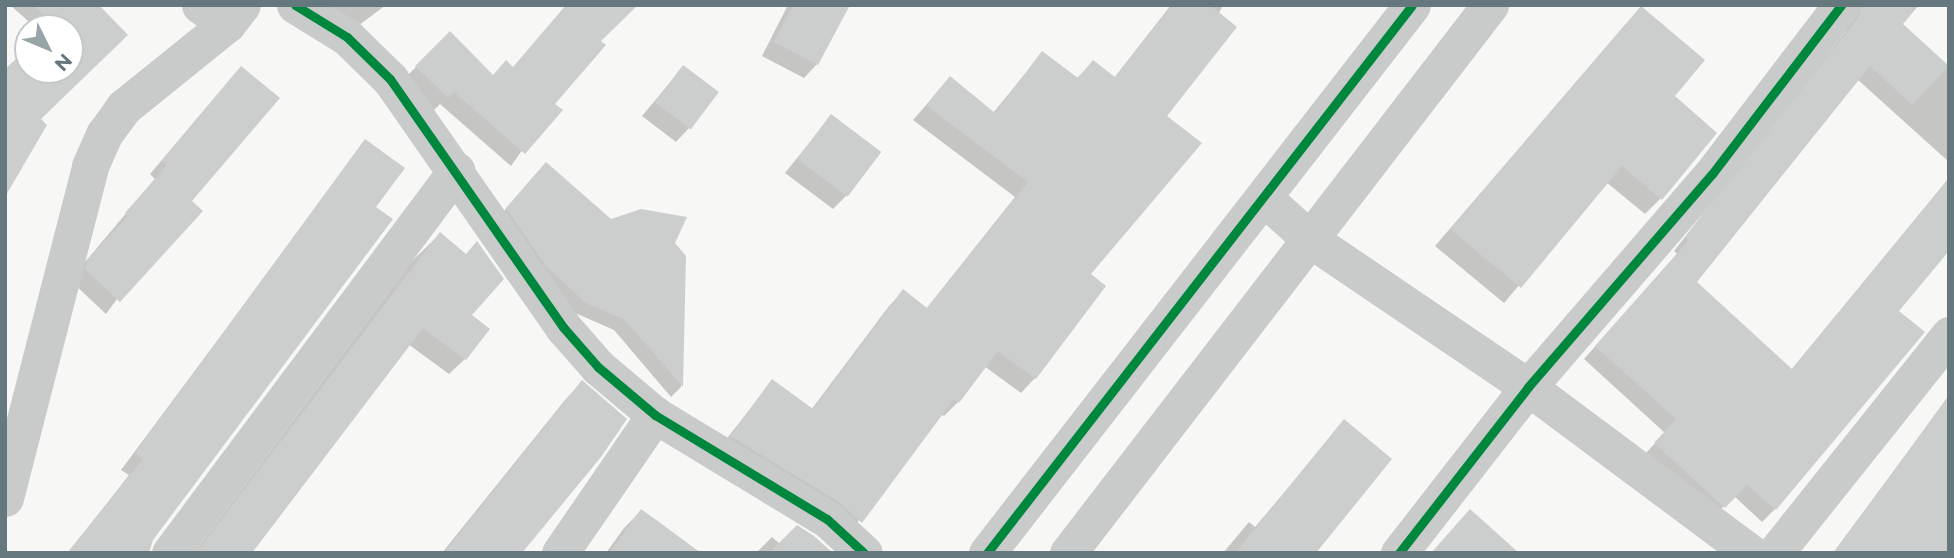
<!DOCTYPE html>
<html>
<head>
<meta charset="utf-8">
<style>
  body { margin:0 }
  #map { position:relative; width:1954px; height:558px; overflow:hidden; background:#f7f7f6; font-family:Montserrat,sans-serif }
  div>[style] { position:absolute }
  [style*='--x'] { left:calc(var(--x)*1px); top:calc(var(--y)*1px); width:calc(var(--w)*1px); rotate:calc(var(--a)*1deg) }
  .shadow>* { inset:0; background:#0003 }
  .building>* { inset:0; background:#cccece; transform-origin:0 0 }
  .street>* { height:37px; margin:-18.5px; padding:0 18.5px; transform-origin:18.5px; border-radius:18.5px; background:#c9cbcb }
  .cycleway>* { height:9px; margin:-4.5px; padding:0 4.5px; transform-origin:4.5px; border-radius:4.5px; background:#00873e }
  span { translate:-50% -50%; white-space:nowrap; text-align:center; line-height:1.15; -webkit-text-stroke:7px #fff; paint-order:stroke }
  .frame { position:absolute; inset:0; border:7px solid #64787e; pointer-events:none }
  .north { position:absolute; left:14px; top:14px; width:70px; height:70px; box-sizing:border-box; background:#fff; border:2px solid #c1c9cb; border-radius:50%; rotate:133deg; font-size:19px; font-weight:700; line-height:28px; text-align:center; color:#64787e }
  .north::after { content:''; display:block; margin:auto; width:24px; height:32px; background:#97a4a8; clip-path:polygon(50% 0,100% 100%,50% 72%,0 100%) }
</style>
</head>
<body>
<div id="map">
  <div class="shadow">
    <i style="clip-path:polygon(10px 5px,84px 5px,126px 35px,38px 120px,5px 194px,28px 50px,28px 70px,70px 70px,70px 28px,36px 28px)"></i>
    <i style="clip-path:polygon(321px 5px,386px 5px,347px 34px)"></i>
    <i style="clip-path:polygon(788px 5px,848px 5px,817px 64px,804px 78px,762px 56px)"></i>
    <i style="clip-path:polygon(1171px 5px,1223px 5px,1035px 378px,1021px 393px,984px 366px,958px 402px,944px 416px,940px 414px,847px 536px,717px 451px,772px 381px,811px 410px,889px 306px,903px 292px,926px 309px,1015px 197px,913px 120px,950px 78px,993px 113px,1042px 53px,1076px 79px,1093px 62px,1114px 78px)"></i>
    <i style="clip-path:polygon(1854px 5px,1917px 5px,1900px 24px,1949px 68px,1949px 162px,1857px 79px,1694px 282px,1791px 370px,1949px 178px,1949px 249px,1896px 311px,1922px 332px,1775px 509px,1762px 522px,1734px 496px,1711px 519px,1642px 457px,1665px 433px,1584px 359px,1677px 254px,1674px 251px,1845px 32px,1848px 12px)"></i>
    <i style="clip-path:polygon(1625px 25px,1672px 97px,1661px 198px,1645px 214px,1606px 182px,1504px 303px,1435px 246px)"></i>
    <i style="clip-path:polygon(443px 40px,492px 76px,599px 41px,511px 166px,440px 104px,434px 110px,403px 80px)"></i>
    <i style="clip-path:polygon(683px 67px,689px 128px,676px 142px,642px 116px)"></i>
    <i style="clip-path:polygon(228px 82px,189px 201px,106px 314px,73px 283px,75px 274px,155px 179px,150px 174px)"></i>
    <i style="clip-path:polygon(831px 116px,846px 196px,833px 209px,785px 173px)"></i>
    <i style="clip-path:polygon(365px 142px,152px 540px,68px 553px,129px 475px,121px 470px)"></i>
    <i style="clip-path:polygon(535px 175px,611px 221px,673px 243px,684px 257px,681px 387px,671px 397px,614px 330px,575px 313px,496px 220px)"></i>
    <i style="clip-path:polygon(440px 234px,469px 316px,465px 359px,449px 374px,408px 344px,250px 553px,194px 553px,412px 261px)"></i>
    <i style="clip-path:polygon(582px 382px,519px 553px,442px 553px,565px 400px)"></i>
    <i style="clip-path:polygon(1949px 396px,1949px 553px,1833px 553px)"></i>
    <i style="clip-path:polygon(1344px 422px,1304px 553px,1223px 553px,1249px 522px,1255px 527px)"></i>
    <i style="clip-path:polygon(641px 511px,671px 553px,606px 553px,624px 528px)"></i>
    <i style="clip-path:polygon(772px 537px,780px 544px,830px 553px,756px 553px)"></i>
  </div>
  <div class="building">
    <i style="clip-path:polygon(33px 5px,99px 5px,128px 35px,41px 119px,47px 125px,5px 197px,5px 69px,28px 48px,28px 70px,70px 70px,70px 28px,48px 28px,53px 23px)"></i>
    <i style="clip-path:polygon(566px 5px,638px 5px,601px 41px,606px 45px,555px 104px,563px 110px,525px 154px,454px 92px,448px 98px,415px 66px,450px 31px,493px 75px,506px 60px,513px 67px)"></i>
    <i style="clip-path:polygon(793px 5px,850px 5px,818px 65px,774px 42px)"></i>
    <i style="clip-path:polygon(1172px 5px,1210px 5px,1237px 27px,1167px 116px,1202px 143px,1091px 274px,1106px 286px,1036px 379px,998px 351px,959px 403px,954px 399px,862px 523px,838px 501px,730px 436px,772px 379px,813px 409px,903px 289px,927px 308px,1028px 182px,926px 105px,950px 76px,995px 113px,1042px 51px,1078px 78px,1093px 60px,1115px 77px)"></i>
    <i style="clip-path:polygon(1862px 5px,1919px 5px,1903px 24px,1949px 66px,1912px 105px,1870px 66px,1697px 282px,1792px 369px,1949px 178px,1949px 251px,1899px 311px,1925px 332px,1776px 510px,1747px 485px,1725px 508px,1654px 443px,1676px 419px,1595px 346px,1689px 240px,1685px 237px,1858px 18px)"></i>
    <i style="clip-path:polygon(1641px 6px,1705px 60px,1675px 96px,1717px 133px,1662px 200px,1622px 166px,1521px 288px,1450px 229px)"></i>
    <i style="left:683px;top:65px;width:45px;height:47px;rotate:37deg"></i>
    <i style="clip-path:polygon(241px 66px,280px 98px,192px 201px,203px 211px,120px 302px,85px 269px,88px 259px,128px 216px,125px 213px,167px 165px,162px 160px)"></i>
    <i style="left:831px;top:114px;width:63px;height:56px;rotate:37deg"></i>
    <i style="clip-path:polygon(365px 139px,405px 168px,376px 207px,393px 219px,153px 540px,149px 553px,67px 553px,143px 459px,135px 453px)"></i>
    <i style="clip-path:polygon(546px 162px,611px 219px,641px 209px,687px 217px,675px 243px,686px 256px,683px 387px,625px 320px,586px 303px,546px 266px,506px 208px)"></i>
    <i style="clip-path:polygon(440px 232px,466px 254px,477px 241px,504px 279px,472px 315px,490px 329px,466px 360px,423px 328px,252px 553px,196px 553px)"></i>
    <i style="clip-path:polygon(582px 380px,627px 419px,601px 457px,522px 553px,444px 553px)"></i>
    <i style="clip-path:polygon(1949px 395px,1949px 553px,1834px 553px)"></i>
    <i style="clip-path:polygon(1344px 419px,1392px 459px,1316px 553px,1235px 553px)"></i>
    <i style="clip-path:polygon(641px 509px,659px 522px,701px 553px,609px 553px)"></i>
    <i style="clip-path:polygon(1470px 509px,1519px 553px,1431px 553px)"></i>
    <i style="clip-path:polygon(797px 525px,814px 536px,833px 553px,769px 553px)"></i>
  </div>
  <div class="street">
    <i style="--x:200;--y:5;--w:33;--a:35"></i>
    <i style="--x:295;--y:5;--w:61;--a:31.6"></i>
    <i style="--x:347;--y:37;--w:60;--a:44.3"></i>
    <i style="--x:390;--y:79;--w:302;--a:55.1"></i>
    <i style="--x:563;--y:327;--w:53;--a:48.8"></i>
    <i style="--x:598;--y:367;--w:75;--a:40.1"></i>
    <i style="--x:655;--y:415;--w:201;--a:31.2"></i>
    <i style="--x:827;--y:519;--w:50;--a:42.6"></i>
    <i style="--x:1264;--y:198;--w:63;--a:41.8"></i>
    <i style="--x:1311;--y:240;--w:262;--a:34.1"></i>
    <i style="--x:1528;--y:387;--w:278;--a:36.7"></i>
    <i style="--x:5;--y:498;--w:343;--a:-75.6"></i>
    <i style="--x:90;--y:166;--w:36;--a:-66"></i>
    <i style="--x:105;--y:133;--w:32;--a:-54"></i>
    <i style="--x:124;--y:107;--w:132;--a:-38.9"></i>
    <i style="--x:227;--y:24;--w:24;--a:-52"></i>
    <i style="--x:170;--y:553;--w:478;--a:-53.2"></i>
    <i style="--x:560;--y:553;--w:168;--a:-55.5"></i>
    <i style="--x:987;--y:553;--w:693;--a:-52.2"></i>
    <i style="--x:1068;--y:553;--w:692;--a:-52.4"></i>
    <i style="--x:1399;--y:553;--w:210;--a:-52.1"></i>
    <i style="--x:1528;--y:387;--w:281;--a:-49.2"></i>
    <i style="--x:1712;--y:174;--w:213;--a:-52.6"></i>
    <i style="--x:1775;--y:553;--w:279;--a:-51.4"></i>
  </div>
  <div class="cycleway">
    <i style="--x:295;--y:5;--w:61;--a:31.6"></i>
    <i style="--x:347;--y:37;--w:60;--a:44.3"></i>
    <i style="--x:390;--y:79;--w:302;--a:55.1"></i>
    <i style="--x:563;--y:327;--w:53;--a:48.8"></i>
    <i style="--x:598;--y:367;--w:75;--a:40.1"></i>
    <i style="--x:655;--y:415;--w:201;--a:31.2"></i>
    <i style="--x:827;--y:519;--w:50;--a:42.6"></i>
    <i style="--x:987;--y:553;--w:693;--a:-52.2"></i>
    <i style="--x:1399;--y:553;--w:210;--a:-52.1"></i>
    <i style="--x:1528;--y:387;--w:281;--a:-49.2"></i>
    <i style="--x:1712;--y:174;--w:213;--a:-52.6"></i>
  </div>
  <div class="frame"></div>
  <div class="north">N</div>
</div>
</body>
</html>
